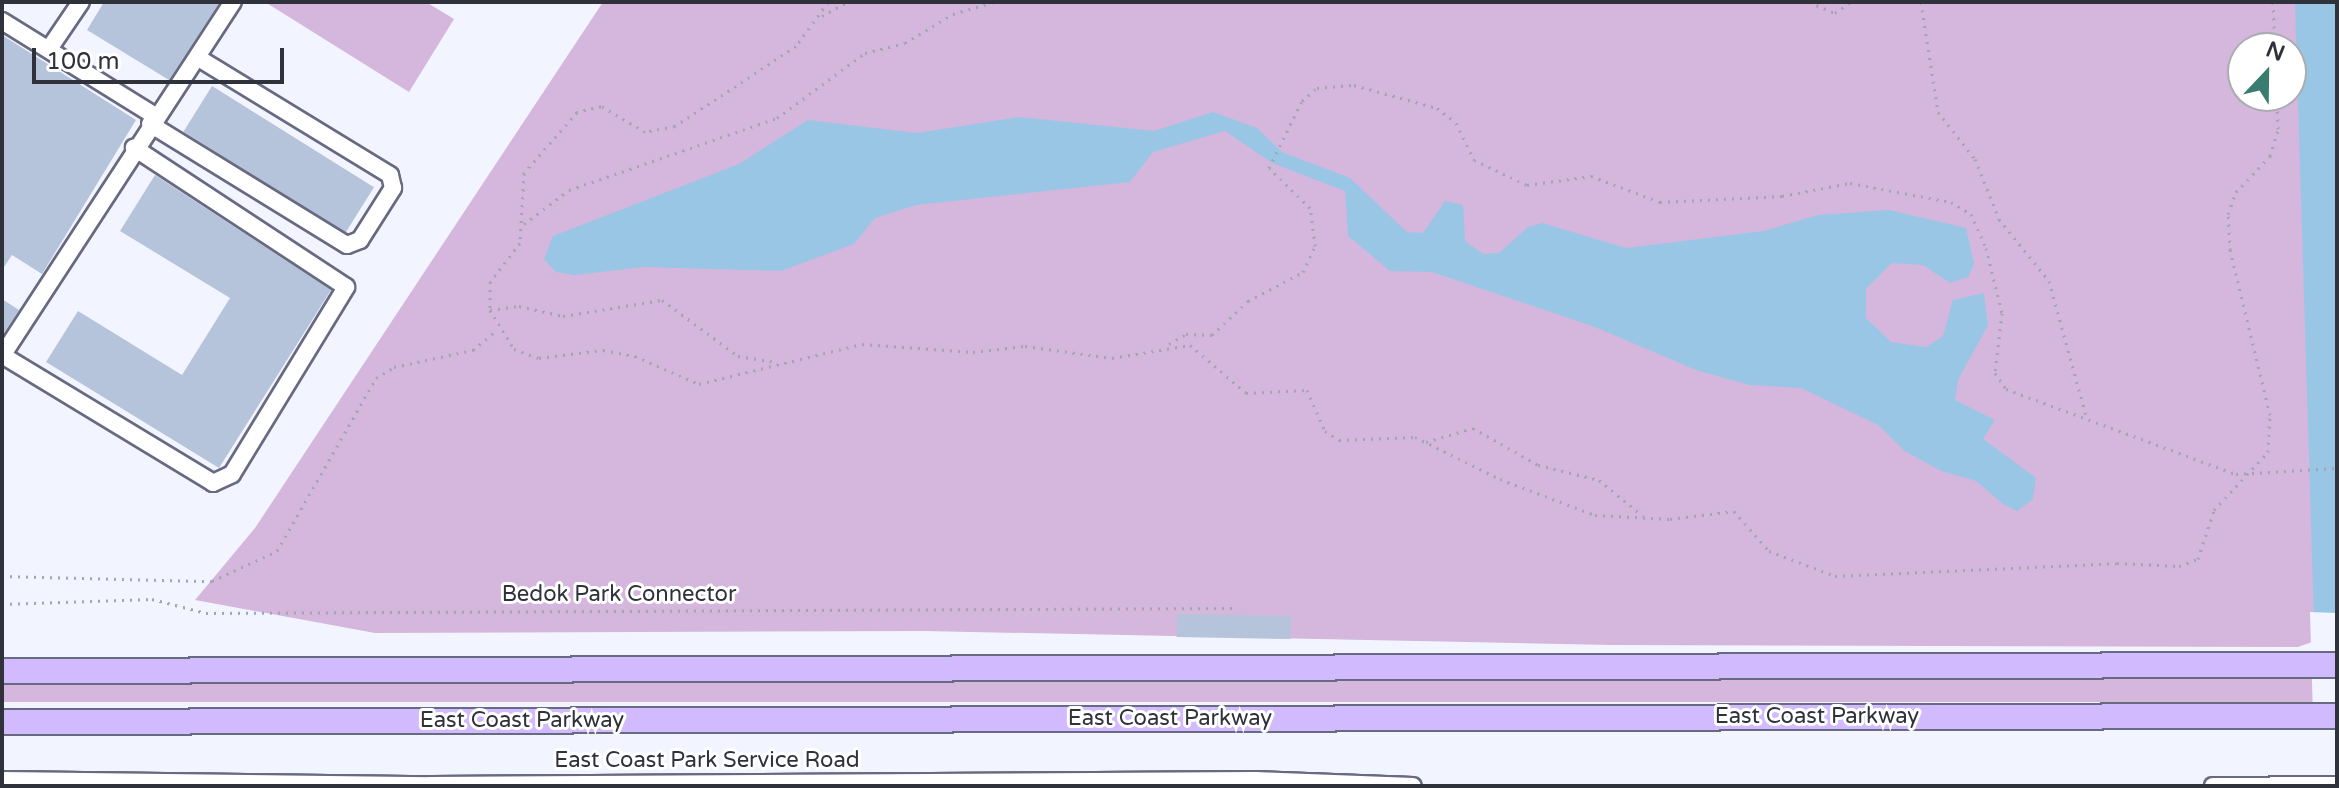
<!DOCTYPE html>
<html>
<head>
<meta charset="utf-8">
<style>
  body { margin:0 }
  #map { position:relative; width:2339px; height:788px; overflow:hidden; background:#f2f4ff; font-family:"Varela Round",sans-serif }
  div>[style] { position:absolute }
  [style*='--x'] { left:calc(var(--x)*1px); top:calc(var(--y)*1px); width:calc(var(--w)*1px); rotate:calc(var(--a)*1deg) }
  .green>* { inset:0; background:#d5b6dc; transform-origin:0 0 }
  .water>* { inset:0; background:#9ac6e5 }
  .pier>* { inset:0; background:#f2f4ff }
  .building>* { inset:0; background:#b6c4db; transform-origin:0 0 }
  .path>* { height:3px; margin-top:-1.5px; transform-origin:0; background:repeating-linear-gradient(90deg,#a3a5af 0 2px,transparent 0 8px) }
  .roads { filter:drop-shadow(2px 0 #676a81) drop-shadow(-2px 0 #676a81) drop-shadow(0 2px #676a81) drop-shadow(0 -2px #676a81) }
  .minor>* { height:16px; margin:-8px; padding:0 8px; transform-origin:8px; border-radius:8px; background:#fff }
  .highway>* { height:24px; margin:-12px; padding:0 12px; transform-origin:12px; border-radius:12px; background:#d1bafe }
  span { translate:-50% -50%; white-space:nowrap; text-align:center; line-height:1.15; -webkit-text-stroke:6px #fff; paint-order:stroke }
  .street-label { font-size:22px; color:#2f313b }
  .frame { position:absolute; inset:0; border:4px solid #2f313b; pointer-events:none }
  .north { position:absolute; left:2227px; top:32px; width:80px; height:80px; box-sizing:border-box; background:#fff; border:2px solid #acadb1; border-radius:50%; rotate:22deg; font-size:22px; font-weight:700; line-height:32px; text-align:center; color:#2f313b }
  .north::after { content:''; display:block; margin:auto; width:28px; height:36px; background:#397d71; clip-path:polygon(50% 0,100% 100%,50% 72%,0 100%) }
  .scale { position:absolute; left:32px; top:48px; width:252px; height:36px; box-sizing:border-box; border:4px solid #2f313b; border-top:0; padding-left:10px; font-size:24px; line-height:28px; white-space:nowrap; color:#2f313b; -webkit-text-stroke:6px #fff; paint-order:stroke }
</style>
</head>
<body>
<div id="map">
  <div class="green">
    <i style="clip-path:polygon(265px 2px,426px 2px,454px 19px,409px 92px)"></i>
    <i style="clip-path:polygon(evenodd,603px 2px,2337px 2px,2337px 633px,2298px 647px,1611px 645px,924px 631px,375px 633px,195px 600px,255px 528px,603px 2px,2243px 48px,2291px 48px,2291px 96px,2243px 96px,2243px 48px)"></i>
    <i style="left:2337px;top:679px;width:23px;height:2335px;rotate:90deg"></i>
  </div>
  <div class="water">
    <i style="clip-path:polygon(2295px 2px,2337px 2px,2337px 786px,2319px 786px)"></i>
    <i style="clip-path:polygon(1213px 112px,1257px 128px,1282px 152px,1350px 178px,1407px 232px,1423px 233px,1445px 201px,1463px 205px,1465px 241px,1483px 254px,1499px 253px,1528px 227px,1542px 223px,1626px 248px,1764px 231px,1818px 215px,1889px 210px,1966px 228px,1974px 264px,1968px 277px,1950px 283px,1923px 265px,1892px 263px,1866px 289px,1866px 318px,1891px 342px,1926px 347px,1943px 336px,1953px 300px,1984px 293px,1988px 325px,1958px 380px,1955px 400px,1995px 420px,1983px 439px,2036px 478px,2033px 499px,2017px 511px,2003px 504px,1976px 481px,1941px 471px,1905px 451px,1878px 425px,1801px 388px,1749px 385px,1696px 370px,1595px 327px,1432px 272px,1390px 271px,1348px 236px,1345px 191px,1272px 163px,1225px 131px,1153px 152px,1130px 182px,916px 205px,875px 218px,854px 244px,781px 271px,644px 267px,575px 275px,556px 272px,544px 259px,553px 236px,739px 164px,808px 120px,917px 133px,1020px 117px,1154px 131px)"></i>
  </div>
  <div class="pier">
    <i style="clip-path:polygon(2310px 612px,2337px 613px,2337px 786px,2315px 786px)"></i>
  </div>
  <div class="building">
    <i style="clip-path:polygon(104px 2px,220px 2px,169px 80px,87px 30px)"></i>
    <i style="clip-path:polygon(2px 35px,136px 120px,42px 274px,12px 255px,2px 270px)"></i>
    <i style="left:212px;top:86px;width:191px;height:54px;rotate:32deg"></i>
    <i style="clip-path:polygon(155px 175px,331px 290px,219px 468px,46px 362px,78px 311px,182px 375px,230px 298px,120px 231px)"></i>
    <i style="clip-path:polygon(2px 299px,19px 310px,2px 336px)"></i>
    <i style="left:1177px;top:614px;width:114px;height:23px;rotate:1deg"></i>
  </div>
  <div class="path">
    <i style="--x:828;--y:2;--w:54;--a:126"></i>
    <i style="--x:796;--y:46;--w:145;--a:146.5"></i>
    <i style="--x:675;--y:126;--w:31;--a:169"></i>
    <i style="--x:645;--y:132;--w:51;--a:-149.4"></i>
    <i style="--x:601;--y:106;--w:25;--a:166"></i>
    <i style="--x:577;--y:112;--w:81;--a:131"></i>
    <i style="--x:524;--y:173;--w:70;--a:93.3"></i>
    <i style="--x:520;--y:243;--w:49;--a:127.6"></i>
    <i style="--x:490;--y:282;--w:28;--a:90"></i>
    <i style="--x:490;--y:310;--w:46;--a:58.4"></i>
    <i style="--x:514;--y:349;--w:27;--a:20"></i>
    <i style="--x:539;--y:358;--w:64;--a:-7.1"></i>
    <i style="--x:603;--y:350;--w:33;--a:11"></i>
    <i style="--x:635;--y:356;--w:70;--a:23.6"></i>
    <i style="--x:699;--y:384;--w:168;--a:-13.8"></i>
    <i style="--x:862;--y:344;--w:111;--a:4.1"></i>
    <i style="--x:973;--y:352;--w:52;--a:-6.6"></i>
    <i style="--x:1025;--y:346;--w:88;--a:7.9"></i>
    <i style="--x:1112;--y:358;--w:79;--a:-9.5"></i>
    <i style="--x:1190;--y:345;--w:74;--a:40.6"></i>
    <i style="--x:1246;--y:393;--w:61;--a:-2.8"></i>
    <i style="--x:1307;--y:390;--w:45;--a:66.3"></i>
    <i style="--x:1325;--y:431;--w:17;--a:33"></i>
    <i style="--x:1339;--y:440;--w:76;--a:-2.3"></i>
    <i style="--x:1415;--y:437;--w:95;--a:26.3"></i>
    <i style="--x:1500;--y:479;--w:102;--a:20.8"></i>
    <i style="--x:1595;--y:515;--w:75;--a:3.1"></i>
    <i style="--x:1670;--y:519;--w:64;--a:-7.1"></i>
    <i style="--x:1734;--y:511;--w:53;--a:48.8"></i>
    <i style="--x:1769;--y:551;--w:71;--a:20.7"></i>
    <i style="--x:1835;--y:576;--w:282;--a:-2.6"></i>
    <i style="--x:2117;--y:563;--w:62;--a:2.8"></i>
    <i style="--x:2179;--y:566;--w:20;--a:-20"></i>
    <i style="--x:2198;--y:559;--w:52;--a:-71.9"></i>
    <i style="--x:2214;--y:510;--w:79;--a:-47"></i>
    <i style="--x:2268;--y:452;--w:37;--a:-87"></i>
    <i style="--x:2270;--y:415;--w:170;--a:-103.6"></i>
    <i style="--x:2230;--y:250;--w:36;--a:-93"></i>
    <i style="--x:2228;--y:214;--w:23;--a:-70"></i>
    <i style="--x:2236;--y:192;--w:50;--a:-46.6"></i>
    <i style="--x:2270;--y:156;--w:28;--a:-73"></i>
    <i style="--x:2278;--y:129;--w:33;--a:-92"></i>
    <i style="--x:1809;--y:2;--w:28;--a:23"></i>
    <i style="--x:1835;--y:13;--w:19;--a:-35"></i>
    <i style="--x:1921;--y:2;--w:111;--a:81.2"></i>
    <i style="--x:1938;--y:112;--w:60;--a:51.8"></i>
    <i style="--x:1975;--y:159;--w:65;--a:68.2"></i>
    <i style="--x:1999;--y:219;--w:80;--a:51.1"></i>
    <i style="--x:2049;--y:281;--w:143;--a:74.6"></i>
    <i style="--x:2273;--y:2;--w:46;--a:87.5"></i>
    <i style="--x:822;--y:16;--w:29;--a:-29"></i>
    <i style="--x:524;--y:224;--w:56;--a:-37.1"></i>
    <i style="--x:569;--y:190;--w:220;--a:-19.1"></i>
    <i style="--x:777;--y:118;--w:109;--a:-36.5"></i>
    <i style="--x:865;--y:53;--w:41;--a:-14"></i>
    <i style="--x:905;--y:43;--w:56;--a:-31.1"></i>
    <i style="--x:953;--y:14;--w:43;--a:-16.3"></i>
    <i style="--x:490;--y:310;--w:29;--a:-8"></i>
    <i style="--x:519;--y:306;--w:45;--a:12.8"></i>
    <i style="--x:563;--y:316;--w:100;--a:-9.2"></i>
    <i style="--x:662;--y:300;--w:94;--a:36.4"></i>
    <i style="--x:738;--y:356;--w:36;--a:9"></i>
    <i style="--x:1169;--y:344;--w:20;--a:-30"></i>
    <i style="--x:1186;--y:334;--w:26;--a:2"></i>
    <i style="--x:1212;--y:335;--w:50;--a:-43.4"></i>
    <i style="--x:1248;--y:301;--w:62;--a:-27.8"></i>
    <i style="--x:1303;--y:272;--w:29;--a:-65"></i>
    <i style="--x:1315;--y:246;--w:38;--a:-97"></i>
    <i style="--x:1310;--y:208;--w:57;--a:-135.7"></i>
    <i style="--x:1269;--y:168;--w:75;--a:-63.8"></i>
    <i style="--x:1302;--y:101;--w:20;--a:-41"></i>
    <i style="--x:1317;--y:88;--w:37;--a:-5"></i>
    <i style="--x:1354;--y:85;--w:86;--a:15.5"></i>
    <i style="--x:1437;--y:108;--w:24;--a:38"></i>
    <i style="--x:1456;--y:123;--w:41;--a:64.1"></i>
    <i style="--x:1474;--y:160;--w:59;--a:25.3"></i>
    <i style="--x:1527;--y:185;--w:65;--a:-8"></i>
    <i style="--x:1591;--y:176;--w:74;--a:20.6"></i>
    <i style="--x:1660;--y:202;--w:122;--a:-2.8"></i>
    <i style="--x:1782;--y:196;--w:69;--a:-10.8"></i>
    <i style="--x:1850;--y:183;--w:103;--a:10.7"></i>
    <i style="--x:1951;--y:202;--w:23;--a:31"></i>
    <i style="--x:1971;--y:214;--w:37;--a:66"></i>
    <i style="--x:1986;--y:248;--w:67;--a:76.2"></i>
    <i style="--x:2002;--y:313;--w:60;--a:96.7"></i>
    <i style="--x:1995;--y:373;--w:19;--a:55"></i>
    <i style="--x:2006;--y:389;--w:245;--a:20.3"></i>
    <i style="--x:2236;--y:474;--w:101;--a:-3.4"></i>
    <i style="--x:1426;--y:442;--w:49;--a:-16.6"></i>
    <i style="--x:1473;--y:428;--w:75;--a:29.6"></i>
    <i style="--x:1538;--y:465;--w:63;--a:13.8"></i>
    <i style="--x:1599;--y:480;--w:57;--a:39.3"></i>
    <i style="--x:2;--y:576;--w:210;--a:1.4"></i>
    <i style="--x:212;--y:581;--w:72;--a:-24.8"></i>
    <i style="--x:277;--y:551;--w:199;--a:-60.2"></i>
    <i style="--x:376;--y:378;--w:21;--a:-31"></i>
    <i style="--x:394;--y:367;--w:81;--a:-12.1"></i>
    <i style="--x:473;--y:350;--w:31;--a:-40"></i>
    <i style="--x:2;--y:604;--w:150;--a:-1.9"></i>
    <i style="--x:152;--y:599;--w:56;--a:14.5"></i>
    <i style="--x:206;--y:613;--w:1032;--a:-0.28"></i>
  </div>
  <div class="roads">
    <div class="minor">
      <i style="--x:2;--y:21;--w:180;--a:31.8"></i>
      <i style="--x:49;--y:49;--w:57;--a:-55.8"></i>
      <i style="--x:150;--y:124;--w:231;--a:31.6"></i>
      <i style="--x:347;--y:245;--w:14;--a:-21"></i>
      <i style="--x:360;--y:240;--w:62;--a:-57.6"></i>
      <i style="--x:393;--y:188;--w:13;--a:-103"></i>
      <i style="--x:390;--y:175;--w:225;--a:-148.6"></i>
      <i style="--x:2;--y:355;--w:247;--a:31.2"></i>
      <i style="--x:213;--y:483;--w:21;--a:-25"></i>
      <i style="--x:232;--y:474;--w:219;--a:-58.6"></i>
      <i style="--x:346;--y:287;--w:254;--a:-146.7"></i>
      <i style="--x:2;--y:356;--w:423;--a:-56.9"></i>
      <i style="--x:2;--y:780;--w:429;--a:0.7"></i>
      <i style="--x:431;--y:785;--w:824;--a:-0.35"></i>
      <i style="--x:1255;--y:780;--w:158;--a:2.2"></i>
      <i style="--x:2213;--y:786;--w:124;--a:-0.5"></i>
    </div>
    <div class="highway">
      <i style="--x:2;--y:671;--w:2335;--a:-0.15"></i>
      <i style="--x:2;--y:722;--w:2335;--a:-0.15"></i>
    </div>
  </div>
  <div class="street-label">
    <span style="left:619px;top:595px">Bedok Park Connector</span>
    <span style="left:1817px;top:717px">East Coast Parkway</span>
    <span style="left:1170px;top:719px">East Coast Parkway</span>
    <span style="left:522px;top:721px">East Coast Parkway</span>
    <span style="left:707px;top:761px">East Coast Park Service Road</span>
  </div>
  <div class="frame"></div>
  <div class="north">N</div>
  <div class="scale">100 m</div>
</div>
</body>
</html>
